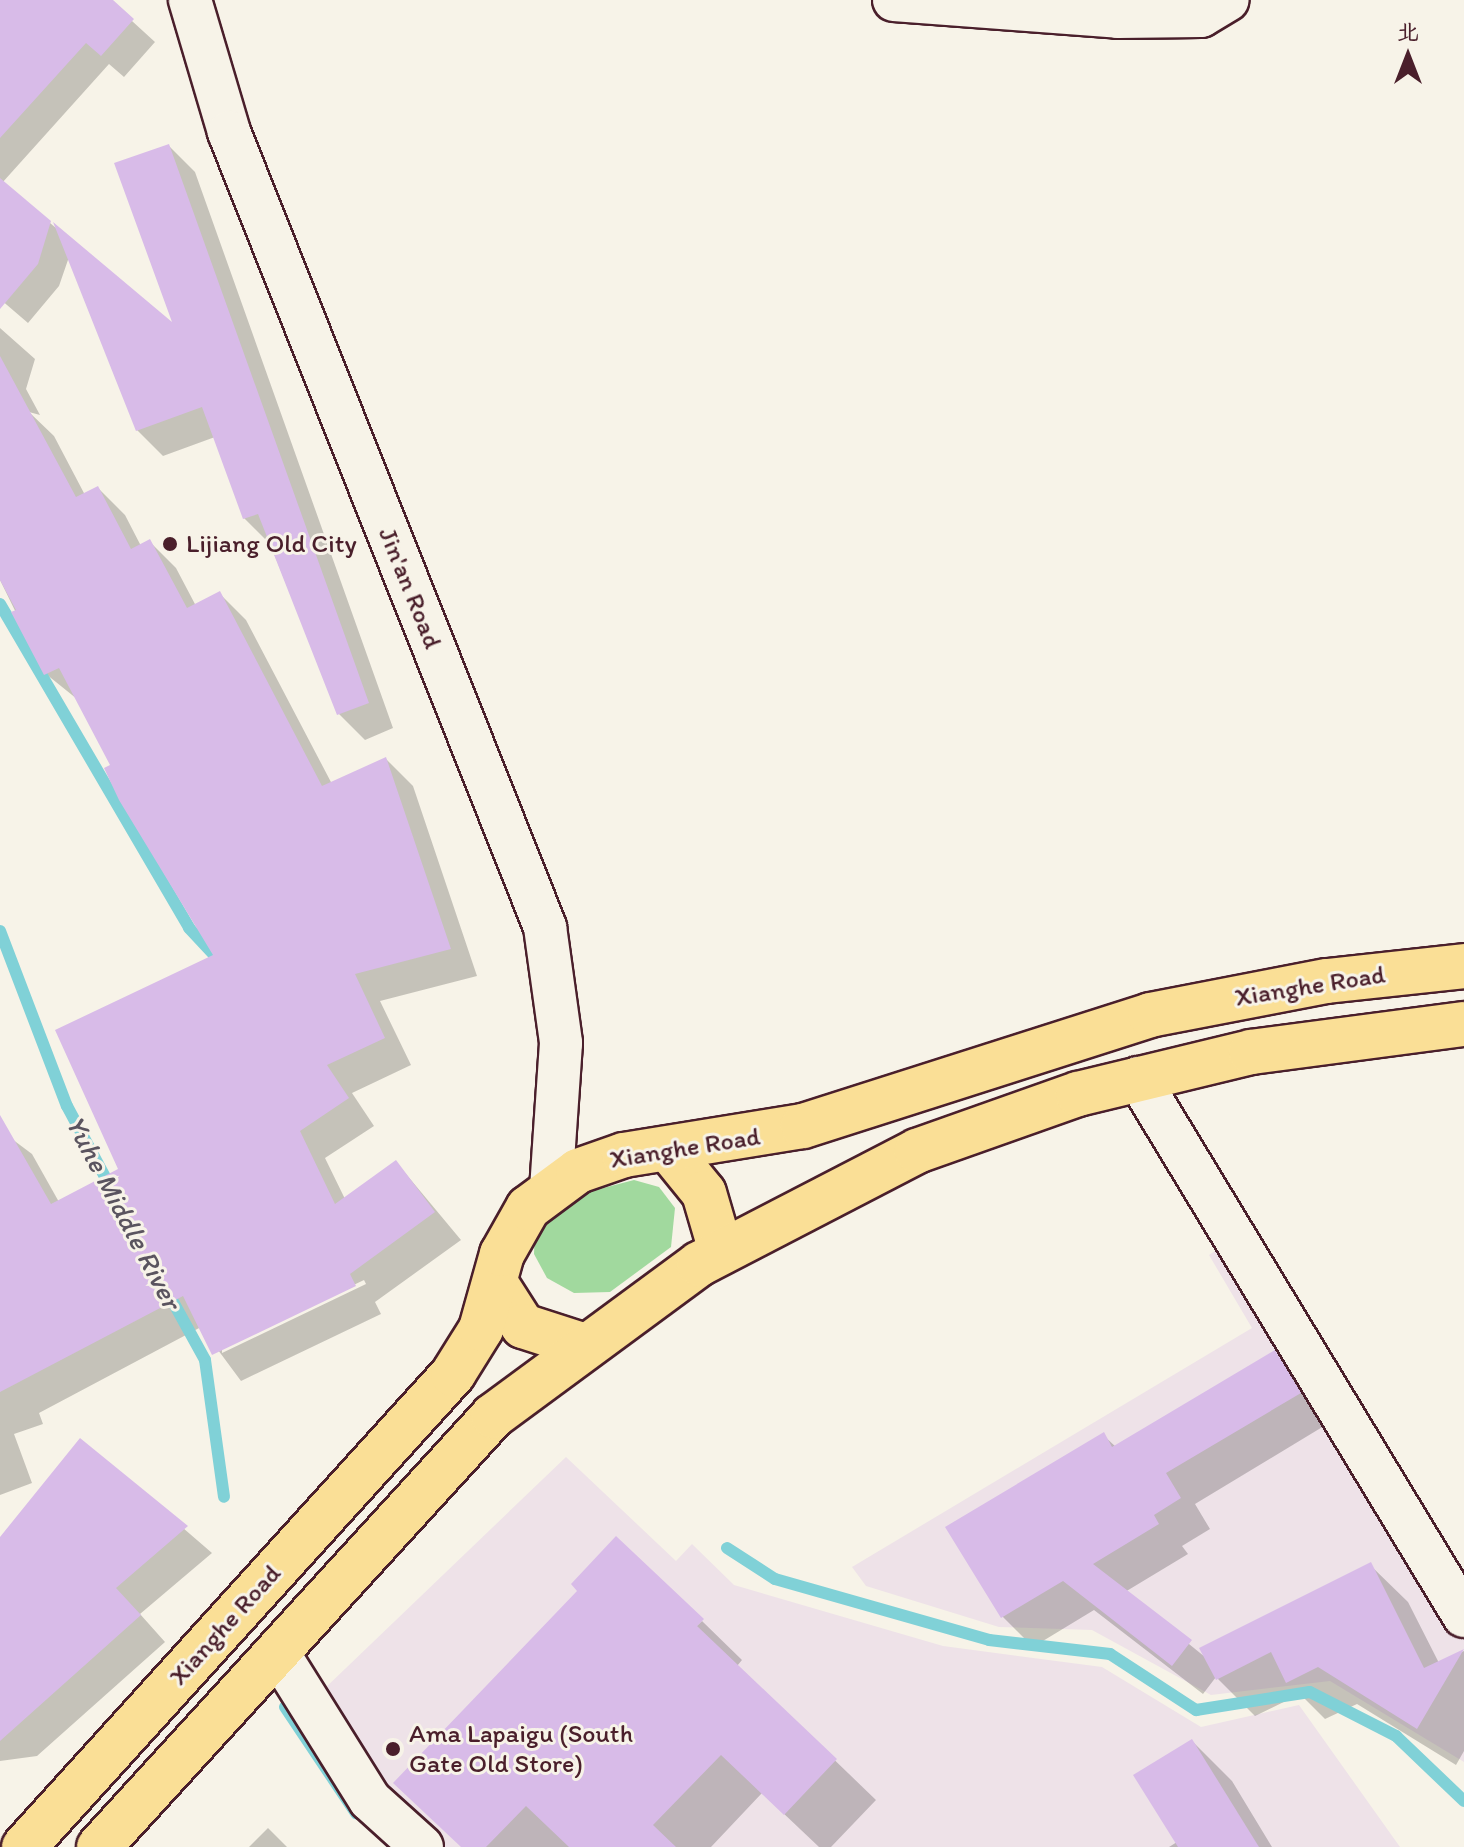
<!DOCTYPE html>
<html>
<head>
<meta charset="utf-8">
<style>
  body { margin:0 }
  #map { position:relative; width:1464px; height:1847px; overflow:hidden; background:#f7f3e8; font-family:Itim,"LXGW WenKai TC",sans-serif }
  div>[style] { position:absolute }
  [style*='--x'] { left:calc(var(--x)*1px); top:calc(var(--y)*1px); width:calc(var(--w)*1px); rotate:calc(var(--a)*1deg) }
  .built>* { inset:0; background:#eee2e8 }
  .green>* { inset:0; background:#a1d99e }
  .shadow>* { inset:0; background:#0003 }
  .stream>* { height:12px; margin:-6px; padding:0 6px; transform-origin:6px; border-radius:6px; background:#80d1d7 }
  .building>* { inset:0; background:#d8bbe8 }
  .roads { filter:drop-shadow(2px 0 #4a1f2b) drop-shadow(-2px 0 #4a1f2b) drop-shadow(0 2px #4a1f2b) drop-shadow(0 -2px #4a1f2b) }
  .minor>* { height:42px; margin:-21px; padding:0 21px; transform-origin:21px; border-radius:21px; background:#f7f3e8 }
  .highway>* { height:44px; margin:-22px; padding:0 22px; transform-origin:22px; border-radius:22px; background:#fadf96 }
  .dots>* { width:22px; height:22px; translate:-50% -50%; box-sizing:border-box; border:4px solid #f7f3e8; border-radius:50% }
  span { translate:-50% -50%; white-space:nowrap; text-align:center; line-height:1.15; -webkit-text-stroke:6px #f7f3e8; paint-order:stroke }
  .poi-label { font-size:26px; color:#4a1f2b }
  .left { translate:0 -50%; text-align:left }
  .street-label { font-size:26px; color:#4a1f2b }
  .water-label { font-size:28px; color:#5a545f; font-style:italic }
  .north { position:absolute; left:1368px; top:16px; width:80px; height:80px; -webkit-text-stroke:6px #f7f3e8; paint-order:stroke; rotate:0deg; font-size:22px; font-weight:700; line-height:32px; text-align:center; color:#4a1f2b }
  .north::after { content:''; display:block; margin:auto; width:28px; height:36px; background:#4a1f2b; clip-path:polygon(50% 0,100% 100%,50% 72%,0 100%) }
</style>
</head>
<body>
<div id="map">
  <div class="built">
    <i style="clip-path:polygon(1251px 1227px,1464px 1571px,1464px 1762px,1330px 1681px,1211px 1695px,1092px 1630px,999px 1627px,866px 1586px,852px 1567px,1252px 1328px,1209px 1255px)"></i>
    <i style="clip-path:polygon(566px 1457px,676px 1561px,692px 1544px,734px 1585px,943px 1646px,1102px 1667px,1201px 1727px,1299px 1705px,1400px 1847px,445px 1847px,388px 1799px,322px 1691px)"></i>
  </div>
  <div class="green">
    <i style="clip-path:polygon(634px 1180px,659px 1187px,675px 1208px,671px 1247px,610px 1292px,574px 1293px,547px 1278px,534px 1254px,535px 1231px,588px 1192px)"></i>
  </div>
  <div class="shadow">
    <i style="clip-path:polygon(0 0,109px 0,155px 42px,124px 77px,109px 64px,2px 183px,176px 328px,169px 146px,195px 172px,393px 728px,365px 740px,339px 714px,270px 544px,244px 518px,215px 437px,163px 456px,137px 430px,69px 257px,59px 286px,28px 323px,0 299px)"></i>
    <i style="clip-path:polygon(evenodd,0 328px,35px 359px,26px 389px,40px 415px,29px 412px,54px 436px,85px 495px,98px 488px,125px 515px,141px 546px,149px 541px,176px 568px,196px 606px,219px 593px,246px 620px,332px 784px,386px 759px,413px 786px,477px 976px,380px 1001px,411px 1065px,352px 1093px,374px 1126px,325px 1158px,345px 1199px,396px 1162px,461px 1240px,375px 1302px,381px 1314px,241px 1381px,201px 1327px,39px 1413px,43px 1424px,14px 1434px,32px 1483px,0 1495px,0 1130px,32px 1154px,59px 1202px,121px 1170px,216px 955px,77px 699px,46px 674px,0 580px,0 328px,364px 1280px,366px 1284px,222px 1353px,222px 1348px,364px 1280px)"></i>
    <i style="clip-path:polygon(1274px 1352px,1329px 1423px,1195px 1504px,1210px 1529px,1182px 1546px,1188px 1554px,1125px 1592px,1205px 1657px,1370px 1565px,1408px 1602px,1439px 1663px,1464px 1651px,1464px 1751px,1456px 1765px,1357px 1704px,1325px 1719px,1300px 1694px,1255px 1716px,1216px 1677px,1203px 1694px,1094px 1610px,1033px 1647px,1003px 1617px,948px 1527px,1103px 1435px,1116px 1447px)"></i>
    <i style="clip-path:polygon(117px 1471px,212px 1553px,140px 1614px,165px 1642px,37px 1756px,0 1761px,0 1561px)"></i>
    <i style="clip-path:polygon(702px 1621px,742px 1660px,737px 1666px,876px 1800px,831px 1847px,819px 1847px,762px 1793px,711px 1847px,462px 1847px)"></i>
    <i style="clip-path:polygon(1192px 1741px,1232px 1781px,1272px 1847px,1169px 1847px,1177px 1842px)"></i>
    <i style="clip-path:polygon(268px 1828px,287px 1847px,249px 1847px)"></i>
  </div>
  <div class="stream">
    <i style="--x:0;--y:604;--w:375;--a:59.7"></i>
    <i style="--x:189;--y:928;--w:45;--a:46.8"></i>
    <i style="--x:0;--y:931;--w:187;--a:69.1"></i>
    <i style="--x:67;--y:1106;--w:93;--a:61.8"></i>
    <i style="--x:166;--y:1289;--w:81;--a:61.2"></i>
    <i style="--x:205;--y:1360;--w:138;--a:82.1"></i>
    <i style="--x:727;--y:1548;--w:57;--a:32.9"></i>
    <i style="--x:775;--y:1579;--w:223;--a:15.9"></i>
    <i style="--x:989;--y:1640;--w:122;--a:6.6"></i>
    <i style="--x:1110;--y:1654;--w:103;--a:33.1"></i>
    <i style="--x:1196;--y:1710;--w:115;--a:-9"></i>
    <i style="--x:1310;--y:1692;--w:97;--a:27.1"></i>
    <i style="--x:1396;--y:1736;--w:94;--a:43.7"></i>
    <i style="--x:285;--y:1707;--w:128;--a:56.2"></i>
  </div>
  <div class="building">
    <i style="clip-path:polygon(0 0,113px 0,134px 19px,101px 56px,86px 43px,0 138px)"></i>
    <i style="clip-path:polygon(169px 144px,369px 703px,337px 715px,258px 514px,243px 519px,202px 407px,136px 431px,53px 222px,172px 322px,114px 163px)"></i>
    <i style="clip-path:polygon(0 178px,51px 221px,38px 264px,0 309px)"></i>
    <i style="clip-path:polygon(0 356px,76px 497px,98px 486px,131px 549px,150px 539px,187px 608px,220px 591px,322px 786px,386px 757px,451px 949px,355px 974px,385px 1038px,327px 1065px,349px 1098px,300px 1131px,335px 1204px,396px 1160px,435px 1212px,350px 1274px,356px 1286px,212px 1355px,183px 1296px,0 1392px,0 1115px,51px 1204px,118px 1169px,55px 1030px,213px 955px,119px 800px,104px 768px,110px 765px,59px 668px,44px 675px,11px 612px,16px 610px,0 580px)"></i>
    <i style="clip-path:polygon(1275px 1350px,1301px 1393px,1166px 1473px,1181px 1498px,1154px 1515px,1159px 1524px,1093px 1564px,1192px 1640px,1172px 1666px,1063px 1581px,1001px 1618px,945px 1527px,1104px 1432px,1112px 1447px)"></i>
    <i style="clip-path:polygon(80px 1438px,188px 1526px,116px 1588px,141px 1615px,0 1741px,0 1537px)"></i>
    <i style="clip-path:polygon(616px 1536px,704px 1619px,697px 1626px,837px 1759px,784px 1815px,721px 1755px,653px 1825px,676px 1847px,569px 1847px,526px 1806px,486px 1847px,461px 1847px,393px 1783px,577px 1591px,571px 1584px)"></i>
    <i style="clip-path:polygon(1371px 1562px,1424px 1668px,1464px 1649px,1417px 1729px,1318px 1667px,1286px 1683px,1271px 1652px,1216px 1680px,1199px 1648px)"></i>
    <i style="clip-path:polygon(1192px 1739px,1259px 1847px,1178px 1847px,1133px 1775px)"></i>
  </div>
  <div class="roads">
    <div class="minor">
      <i style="--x:190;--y:0;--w:138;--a:73.5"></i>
      <i style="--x:229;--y:132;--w:856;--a:68.32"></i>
      <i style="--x:545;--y:927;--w:117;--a:82.1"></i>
      <i style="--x:561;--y:1043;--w:145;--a:93.9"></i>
      <i style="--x:894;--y:0;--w:225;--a:4.3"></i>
      <i style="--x:1118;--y:17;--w:83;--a:-0.7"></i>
      <i style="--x:1201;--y:16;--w:31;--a:-31"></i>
      <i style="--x:1138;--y:1078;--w:629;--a:58.79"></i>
      <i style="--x:278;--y:1653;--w:173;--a:58"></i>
      <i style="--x:370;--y:1800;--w:70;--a:42.1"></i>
    </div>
    <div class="highway">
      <i style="--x:669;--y:1150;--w:55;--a:50.9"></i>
      <i style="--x:704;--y:1193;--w:60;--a:73.7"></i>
      <i style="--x:496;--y:1284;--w:50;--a:57.3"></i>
      <i style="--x:523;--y:1326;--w:62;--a:17.9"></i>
      <i style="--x:24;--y:1847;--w:639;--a:-47.79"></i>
      <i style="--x:453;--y:1374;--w:53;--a:-58.1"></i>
      <i style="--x:481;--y:1329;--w:78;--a:-74.4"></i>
      <i style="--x:502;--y:1254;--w:53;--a:-60.5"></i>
      <i style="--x:528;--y:1208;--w:62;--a:-36.5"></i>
      <i style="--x:578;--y:1171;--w:49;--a:-19.2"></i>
      <i style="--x:624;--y:1155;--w:181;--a:-9.2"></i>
      <i style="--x:803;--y:1126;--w:364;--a:-17.7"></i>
      <i style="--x:1150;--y:1015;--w:180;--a:-10.9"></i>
      <i style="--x:1327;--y:981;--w:138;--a:-6.2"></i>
      <i style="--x:99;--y:1847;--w:584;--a:-47.57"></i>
      <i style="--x:493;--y:1416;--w:256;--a:-36.4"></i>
      <i style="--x:699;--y:1264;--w:246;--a:-27.4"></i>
      <i style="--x:917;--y:1151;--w:171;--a:-19.5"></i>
      <i style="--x:1078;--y:1094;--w:178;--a:-13.6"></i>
      <i style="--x:1251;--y:1052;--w:215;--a:-7.5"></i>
    </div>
  </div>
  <div class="dots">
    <i style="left:170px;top:544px;background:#4a1f2b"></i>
    <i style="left:393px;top:1749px;background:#4a1f2b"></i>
  </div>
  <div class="poi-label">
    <span class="left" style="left:186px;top:544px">Lijiang Old City</span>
    <span class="left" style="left:409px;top:1749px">Ama Lapaigu (South<br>Gate Old Store)</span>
  </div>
  <div class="street-label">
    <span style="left:410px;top:588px;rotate:68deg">Jin'an Road</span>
    <span style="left:1310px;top:986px;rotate:-9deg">Xianghe Road</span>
    <span style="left:685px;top:1148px;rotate:-9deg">Xianghe Road</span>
    <span style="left:225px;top:1625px;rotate:-48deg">Xianghe Road</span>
  </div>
  <div class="water-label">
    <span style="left:124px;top:1212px;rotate:62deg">Yuhe Middle River</span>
  </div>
  <div class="north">北</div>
</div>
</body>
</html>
